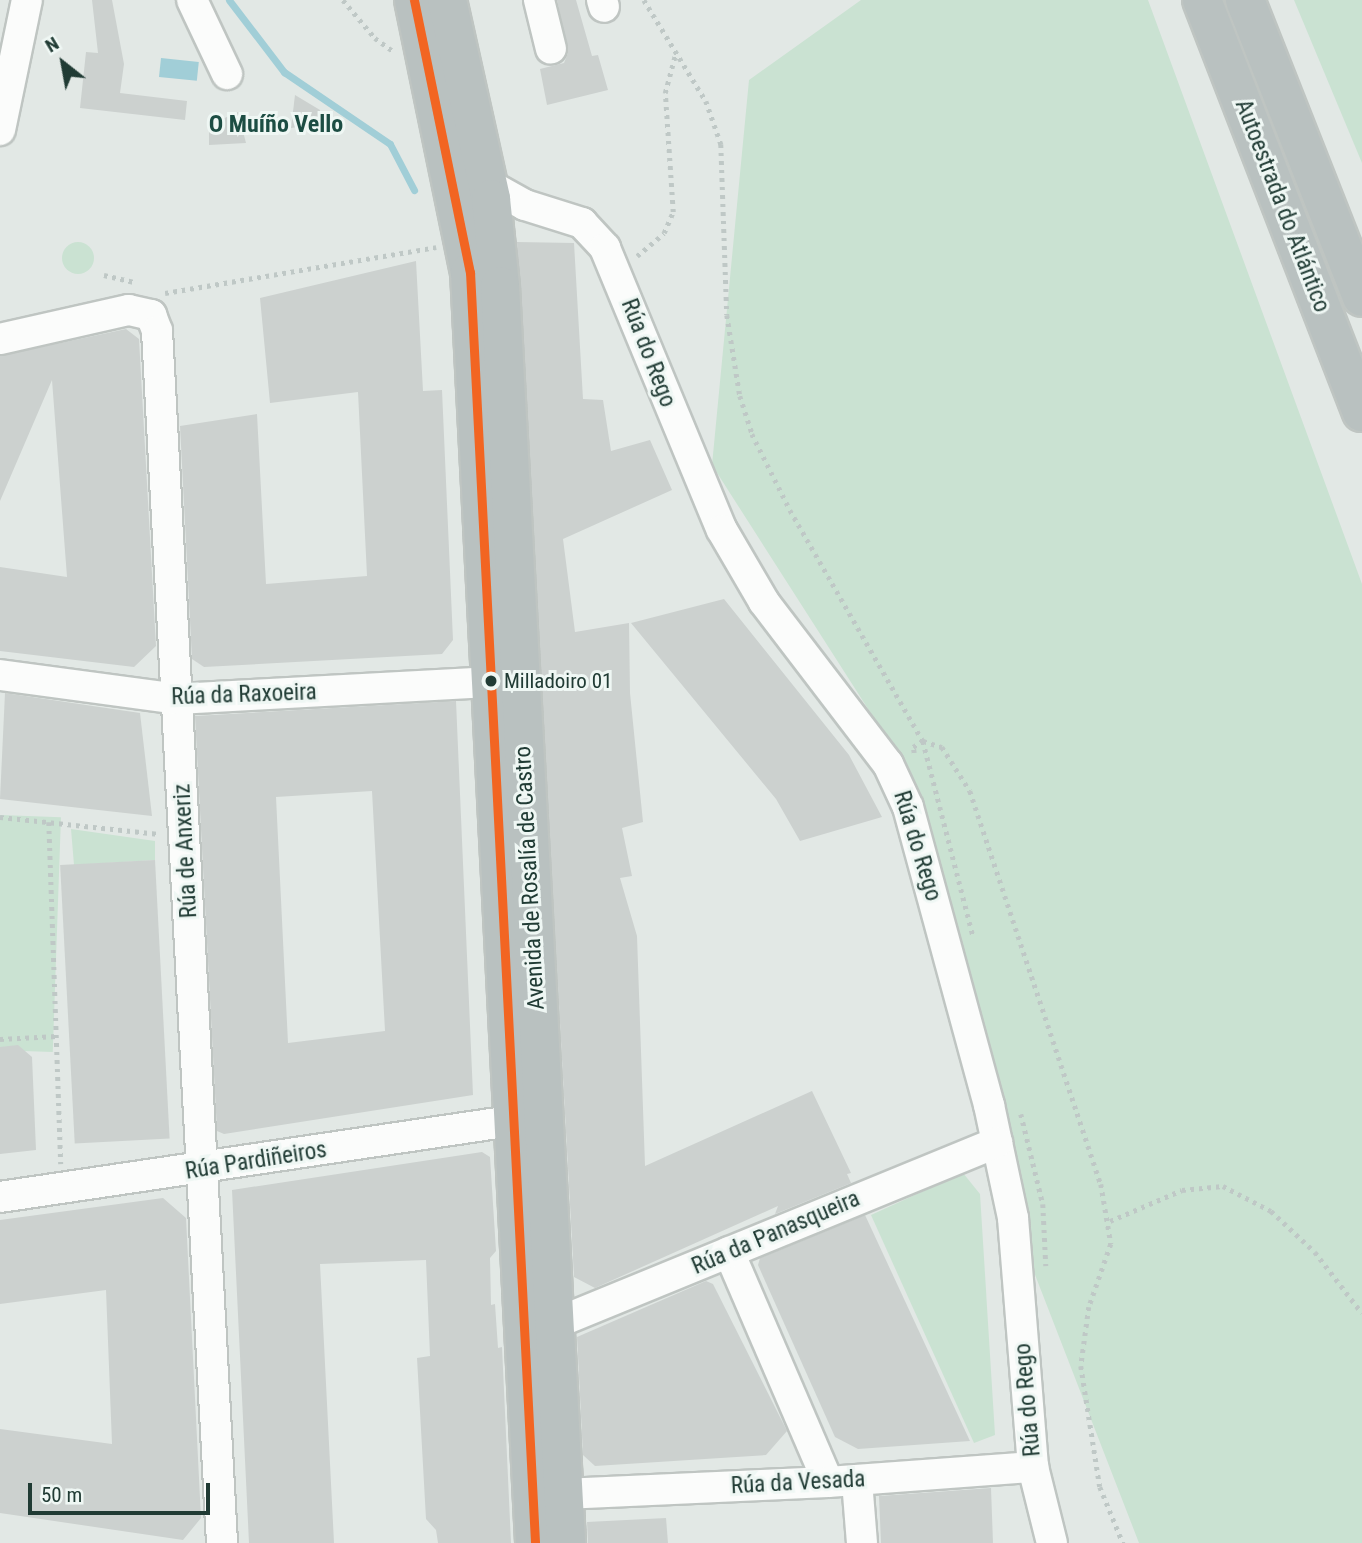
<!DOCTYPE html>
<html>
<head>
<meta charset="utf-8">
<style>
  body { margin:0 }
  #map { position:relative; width:1362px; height:1543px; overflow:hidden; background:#e2e8e5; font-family:"Roboto Condensed",sans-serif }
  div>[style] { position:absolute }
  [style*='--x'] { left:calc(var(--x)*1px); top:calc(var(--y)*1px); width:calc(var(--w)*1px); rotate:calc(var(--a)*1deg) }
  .green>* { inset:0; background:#cae2d2; transform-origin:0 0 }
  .round { border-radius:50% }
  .water>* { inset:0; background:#a1ced7; transform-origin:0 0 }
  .stream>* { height:7px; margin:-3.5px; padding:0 3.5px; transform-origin:3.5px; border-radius:3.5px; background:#a1ced7 }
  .building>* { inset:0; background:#ccd1cf; transform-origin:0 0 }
  .path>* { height:4.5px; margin-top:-2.25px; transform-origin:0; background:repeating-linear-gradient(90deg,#bfc8c6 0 3.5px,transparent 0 8.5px) }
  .roads { filter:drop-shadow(2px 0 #bfc5c2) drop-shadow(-2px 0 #bfc5c2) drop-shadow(0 2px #bfc5c2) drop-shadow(0 -2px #bfc5c2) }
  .minor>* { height:30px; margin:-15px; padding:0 15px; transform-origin:15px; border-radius:15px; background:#fbfcfb }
  .highway>* { height:38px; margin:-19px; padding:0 19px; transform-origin:19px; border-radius:19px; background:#b9c1c0 }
  .bus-1>* { height:9px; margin:-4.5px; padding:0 4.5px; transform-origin:4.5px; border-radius:4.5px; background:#f26522 }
  .dots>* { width:19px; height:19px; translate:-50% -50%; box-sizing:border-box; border:4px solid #eff7f4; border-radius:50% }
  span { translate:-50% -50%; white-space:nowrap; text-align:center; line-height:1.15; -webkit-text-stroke:6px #eff7f4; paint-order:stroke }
  .bus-label { font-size:21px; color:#203b34 }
  .left { translate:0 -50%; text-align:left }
  .street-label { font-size:23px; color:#203b34 }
  .neighbourhood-label { font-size:24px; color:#1c4d43; font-weight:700 }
  .north { position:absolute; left:28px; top:28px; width:70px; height:70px; -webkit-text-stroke:5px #eff7f4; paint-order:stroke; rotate:329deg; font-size:19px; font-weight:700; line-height:28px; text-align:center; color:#203b34 }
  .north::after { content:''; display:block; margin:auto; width:24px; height:32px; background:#203b34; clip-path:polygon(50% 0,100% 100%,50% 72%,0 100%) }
  .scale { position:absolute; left:28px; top:1483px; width:182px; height:32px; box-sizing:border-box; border:4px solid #203b34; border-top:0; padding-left:9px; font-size:21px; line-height:24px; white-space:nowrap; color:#203b34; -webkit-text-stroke:5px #eff7f4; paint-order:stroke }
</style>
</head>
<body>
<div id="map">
  <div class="green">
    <i style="clip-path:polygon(861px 0,1148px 0,1362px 584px,1362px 1543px,1139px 1543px,1013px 1218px,911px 776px,712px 465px,749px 80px)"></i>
    <i style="clip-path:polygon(1294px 0,1362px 0,1362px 163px)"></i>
    <i class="round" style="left:62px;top:242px;width:32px;height:32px"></i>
    <i style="left:0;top:815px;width:61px;height:235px;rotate:2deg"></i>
    <i style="clip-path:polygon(71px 829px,155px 841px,155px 860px,74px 865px)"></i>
    <i style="clip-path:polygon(963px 1173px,980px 1194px,995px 1435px,974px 1443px,871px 1215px)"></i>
  </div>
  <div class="water">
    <i style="left:161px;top:58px;width:38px;height:19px;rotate:6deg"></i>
  </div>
  <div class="stream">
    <i style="--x:229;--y:0;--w:91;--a:52.6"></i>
    <i style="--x:284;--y:72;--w:128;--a:34.2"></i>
    <i style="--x:390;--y:144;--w:52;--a:62.4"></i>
  </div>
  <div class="building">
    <i style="clip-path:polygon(92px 0,112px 0,124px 64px,120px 93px,187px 101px,185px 120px,80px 108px,86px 52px,98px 53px)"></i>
    <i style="clip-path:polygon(557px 0,576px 0,592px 56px,598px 55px,608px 90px,547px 105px,540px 69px,564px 63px,568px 53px)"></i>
    <i style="clip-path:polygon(295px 95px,320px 110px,318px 124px,291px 128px)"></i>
    <i style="clip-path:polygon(238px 112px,246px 143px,209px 145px,209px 125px)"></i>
    <i style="clip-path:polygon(517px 242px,574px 243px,583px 399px,603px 400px,611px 451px,650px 440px,672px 490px,563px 539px,575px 632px,629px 623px,630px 693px,643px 822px,622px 828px,632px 876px,620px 878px,637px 936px,645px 1166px,812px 1091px,851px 1173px,847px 1174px,851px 1183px,775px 1214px,778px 1206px,595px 1288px,574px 1277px)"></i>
    <i style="clip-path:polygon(416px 261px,423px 391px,442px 390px,453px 640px,442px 654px,204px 667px,192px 659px,180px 426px,257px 414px,266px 584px,367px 576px,358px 392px,270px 403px,260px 298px)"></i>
    <i style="clip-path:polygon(126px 329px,139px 339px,156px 646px,134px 667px,0 651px,0 567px,67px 577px,52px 380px,0 501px,0 356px)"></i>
    <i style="clip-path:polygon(724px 599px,849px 755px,882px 817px,800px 841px,776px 799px,631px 623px)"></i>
    <i style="clip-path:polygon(5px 693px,140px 713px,152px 816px,0 799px)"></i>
    <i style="clip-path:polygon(evenodd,456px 701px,473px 1095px,224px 1134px,217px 1131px,195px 716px,456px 701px,372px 791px,385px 1031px,288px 1043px,276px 797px,372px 791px)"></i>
    <i style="left:155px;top:860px;width:279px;height:95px;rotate:87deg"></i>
    <i style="clip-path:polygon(18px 1045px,32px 1057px,36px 1150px,0 1154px,0 1047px)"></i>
    <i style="clip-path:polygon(482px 1152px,490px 1157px,496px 1251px,490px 1258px,491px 1305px,495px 1304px,498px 1348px,502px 1347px,511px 1543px,438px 1543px,436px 1530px,426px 1519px,417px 1358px,430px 1356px,426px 1260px,320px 1264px,334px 1543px,249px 1543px,232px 1190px)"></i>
    <i style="clip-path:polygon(163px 1198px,186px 1218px,201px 1518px,183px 1540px,0 1513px,0 1429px,112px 1444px,106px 1290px,0 1304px,0 1220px)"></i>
    <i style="clip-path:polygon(865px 1215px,970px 1441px,858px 1449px,835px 1437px,758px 1265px,760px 1258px)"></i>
    <i style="clip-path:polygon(706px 1281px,713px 1284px,787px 1431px,766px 1455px,595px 1466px,583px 1455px,577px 1337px)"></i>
    <i style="clip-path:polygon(991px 1488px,993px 1543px,881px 1543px,879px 1496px)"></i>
    <i style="clip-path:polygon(666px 1518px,668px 1543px,588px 1543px,587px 1522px)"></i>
  </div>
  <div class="path">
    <i style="--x:343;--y:0;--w:50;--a:49.9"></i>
    <i style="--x:375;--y:38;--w:24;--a:36"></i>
    <i style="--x:644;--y:0;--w:119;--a:58.5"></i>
    <i style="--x:706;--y:101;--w:46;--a:70.8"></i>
    <i style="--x:721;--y:144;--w:171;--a:88"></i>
    <i style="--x:727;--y:315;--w:82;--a:80.9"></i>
    <i style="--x:740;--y:396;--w:40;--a:72"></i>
    <i style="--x:752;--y:434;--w:85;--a:63.4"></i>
    <i style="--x:790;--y:510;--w:267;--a:60.1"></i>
    <i style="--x:923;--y:741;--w:201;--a:75.6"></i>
    <i style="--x:637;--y:256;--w:35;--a:-40"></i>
    <i style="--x:664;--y:233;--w:23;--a:-67"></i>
    <i style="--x:673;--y:212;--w:119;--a:-93.8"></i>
    <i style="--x:665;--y:93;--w:38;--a:-75"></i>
    <i style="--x:104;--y:275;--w:31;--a:13"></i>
    <i style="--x:165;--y:293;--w:275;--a:-9.6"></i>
    <i style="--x:914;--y:753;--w:6;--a:-99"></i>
    <i style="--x:913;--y:747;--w:12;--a:-31"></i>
    <i style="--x:923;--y:741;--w:20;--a:18"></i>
    <i style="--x:942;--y:747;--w:52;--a:57.5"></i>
    <i style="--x:970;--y:791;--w:414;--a:71.6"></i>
    <i style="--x:1101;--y:1184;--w:61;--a:80.5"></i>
    <i style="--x:1111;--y:1244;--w:67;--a:109.2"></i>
    <i style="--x:1089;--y:1307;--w:60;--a:97.7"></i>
    <i style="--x:1081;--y:1366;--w:122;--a:81.1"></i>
    <i style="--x:1100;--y:1487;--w:61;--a:67.7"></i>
    <i style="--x:0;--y:817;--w:160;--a:6.1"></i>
    <i style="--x:49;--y:822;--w:342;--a:88"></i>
    <i style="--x:0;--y:1039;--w:57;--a:-3"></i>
    <i style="--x:1021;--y:1114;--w:93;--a:76.3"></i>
    <i style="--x:1043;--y:1204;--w:62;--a:87.2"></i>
    <i style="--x:1110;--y:1221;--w:78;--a:-23.3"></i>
    <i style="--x:1182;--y:1190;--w:41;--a:-5.6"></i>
    <i style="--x:1223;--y:1186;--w:54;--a:27.5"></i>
    <i style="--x:1271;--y:1211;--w:60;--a:43"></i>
    <i style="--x:1315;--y:1252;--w:77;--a:52.4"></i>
  </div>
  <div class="roads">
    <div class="minor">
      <i style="--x:192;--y:0;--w:82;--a:64.7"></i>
      <i style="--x:539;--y:0;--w:50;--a:76.2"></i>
      <i style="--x:602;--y:0;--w:7;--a:74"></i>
      <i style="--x:0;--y:130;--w:133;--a:-78.3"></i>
      <i style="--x:487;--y:184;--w:43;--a:28.9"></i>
      <i style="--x:525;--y:205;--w:60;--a:17.5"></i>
      <i style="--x:582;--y:223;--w:34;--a:47"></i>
      <i style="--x:605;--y:248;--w:305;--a:67.5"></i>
      <i style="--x:722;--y:530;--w:83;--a:59.7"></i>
      <i style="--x:764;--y:602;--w:204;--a:52.6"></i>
      <i style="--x:888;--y:764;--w:47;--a:65.1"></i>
      <i style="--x:908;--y:807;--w:309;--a:74.8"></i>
      <i style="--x:989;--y:1105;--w:116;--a:78"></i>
      <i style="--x:1013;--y:1218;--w:250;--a:85.4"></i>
      <i style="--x:1033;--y:1467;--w:78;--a:76"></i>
      <i style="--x:0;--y:339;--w:132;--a:-12.7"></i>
      <i style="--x:129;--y:310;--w:23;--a:13"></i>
      <i style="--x:151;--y:315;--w:17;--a:69"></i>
      <i style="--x:157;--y:331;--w:1214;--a:86.93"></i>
      <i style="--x:0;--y:675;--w:179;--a:7.7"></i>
      <i style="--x:177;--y:699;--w:312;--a:-3.1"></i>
      <i style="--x:0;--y:1197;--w:517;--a:-8.46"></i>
      <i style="--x:729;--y:1252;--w:250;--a:66.7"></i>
      <i style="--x:554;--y:1324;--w:479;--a:-22.3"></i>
      <i style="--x:857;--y:1481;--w:62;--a:85.4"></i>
      <i style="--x:563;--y:1494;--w:265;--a:-2.6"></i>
      <i style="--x:828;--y:1482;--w:206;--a:-4.2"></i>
    </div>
    <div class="highway">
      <i style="--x:414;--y:0;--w:278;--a:78.4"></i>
      <i style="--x:470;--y:272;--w:1273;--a:87.07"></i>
      <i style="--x:447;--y:0;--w:204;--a:77.5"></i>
      <i style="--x:491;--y:199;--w:87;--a:84.1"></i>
      <i style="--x:500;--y:286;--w:1259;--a:86.99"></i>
      <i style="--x:1202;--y:0;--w:442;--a:68.8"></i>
      <i style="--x:1245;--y:0;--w:319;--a:68.5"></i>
    </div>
  </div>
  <div class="bus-1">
    <i style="--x:414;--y:0;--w:278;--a:78.4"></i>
    <i style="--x:470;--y:272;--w:1273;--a:87.07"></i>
  </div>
  <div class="dots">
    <i style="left:491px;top:681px;background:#203b34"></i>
  </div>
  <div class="bus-label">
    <span class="left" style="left:504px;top:681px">Milladoiro 01</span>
  </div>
  <div class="street-label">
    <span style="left:1282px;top:206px;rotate:69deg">Autoestrada do Atlántico</span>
    <span style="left:648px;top:353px;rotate:69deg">Rúa do Rego</span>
    <span style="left:244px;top:695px;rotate:-2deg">Rúa da Raxoeira</span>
    <span style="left:917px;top:846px;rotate:73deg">Rúa do Rego</span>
    <span style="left:186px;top:851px;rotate:-93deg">Rúa de Anxeriz</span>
    <span style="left:530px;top:878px;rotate:-93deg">Avenida de Rosalía de Castro</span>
    <span style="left:256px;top:1161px;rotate:-9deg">Rúa Pardiñeiros</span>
    <span style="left:776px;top:1233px;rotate:-23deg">Rúa da Panasqueira</span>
    <span style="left:1028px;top:1400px;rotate:-95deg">Rúa do Rego</span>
    <span style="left:798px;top:1483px;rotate:-3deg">Rúa da Vesada</span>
  </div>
  <div class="neighbourhood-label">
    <span style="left:276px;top:125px">O Muíño Vello</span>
  </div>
  <div class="north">N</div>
  <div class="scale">50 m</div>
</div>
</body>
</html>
